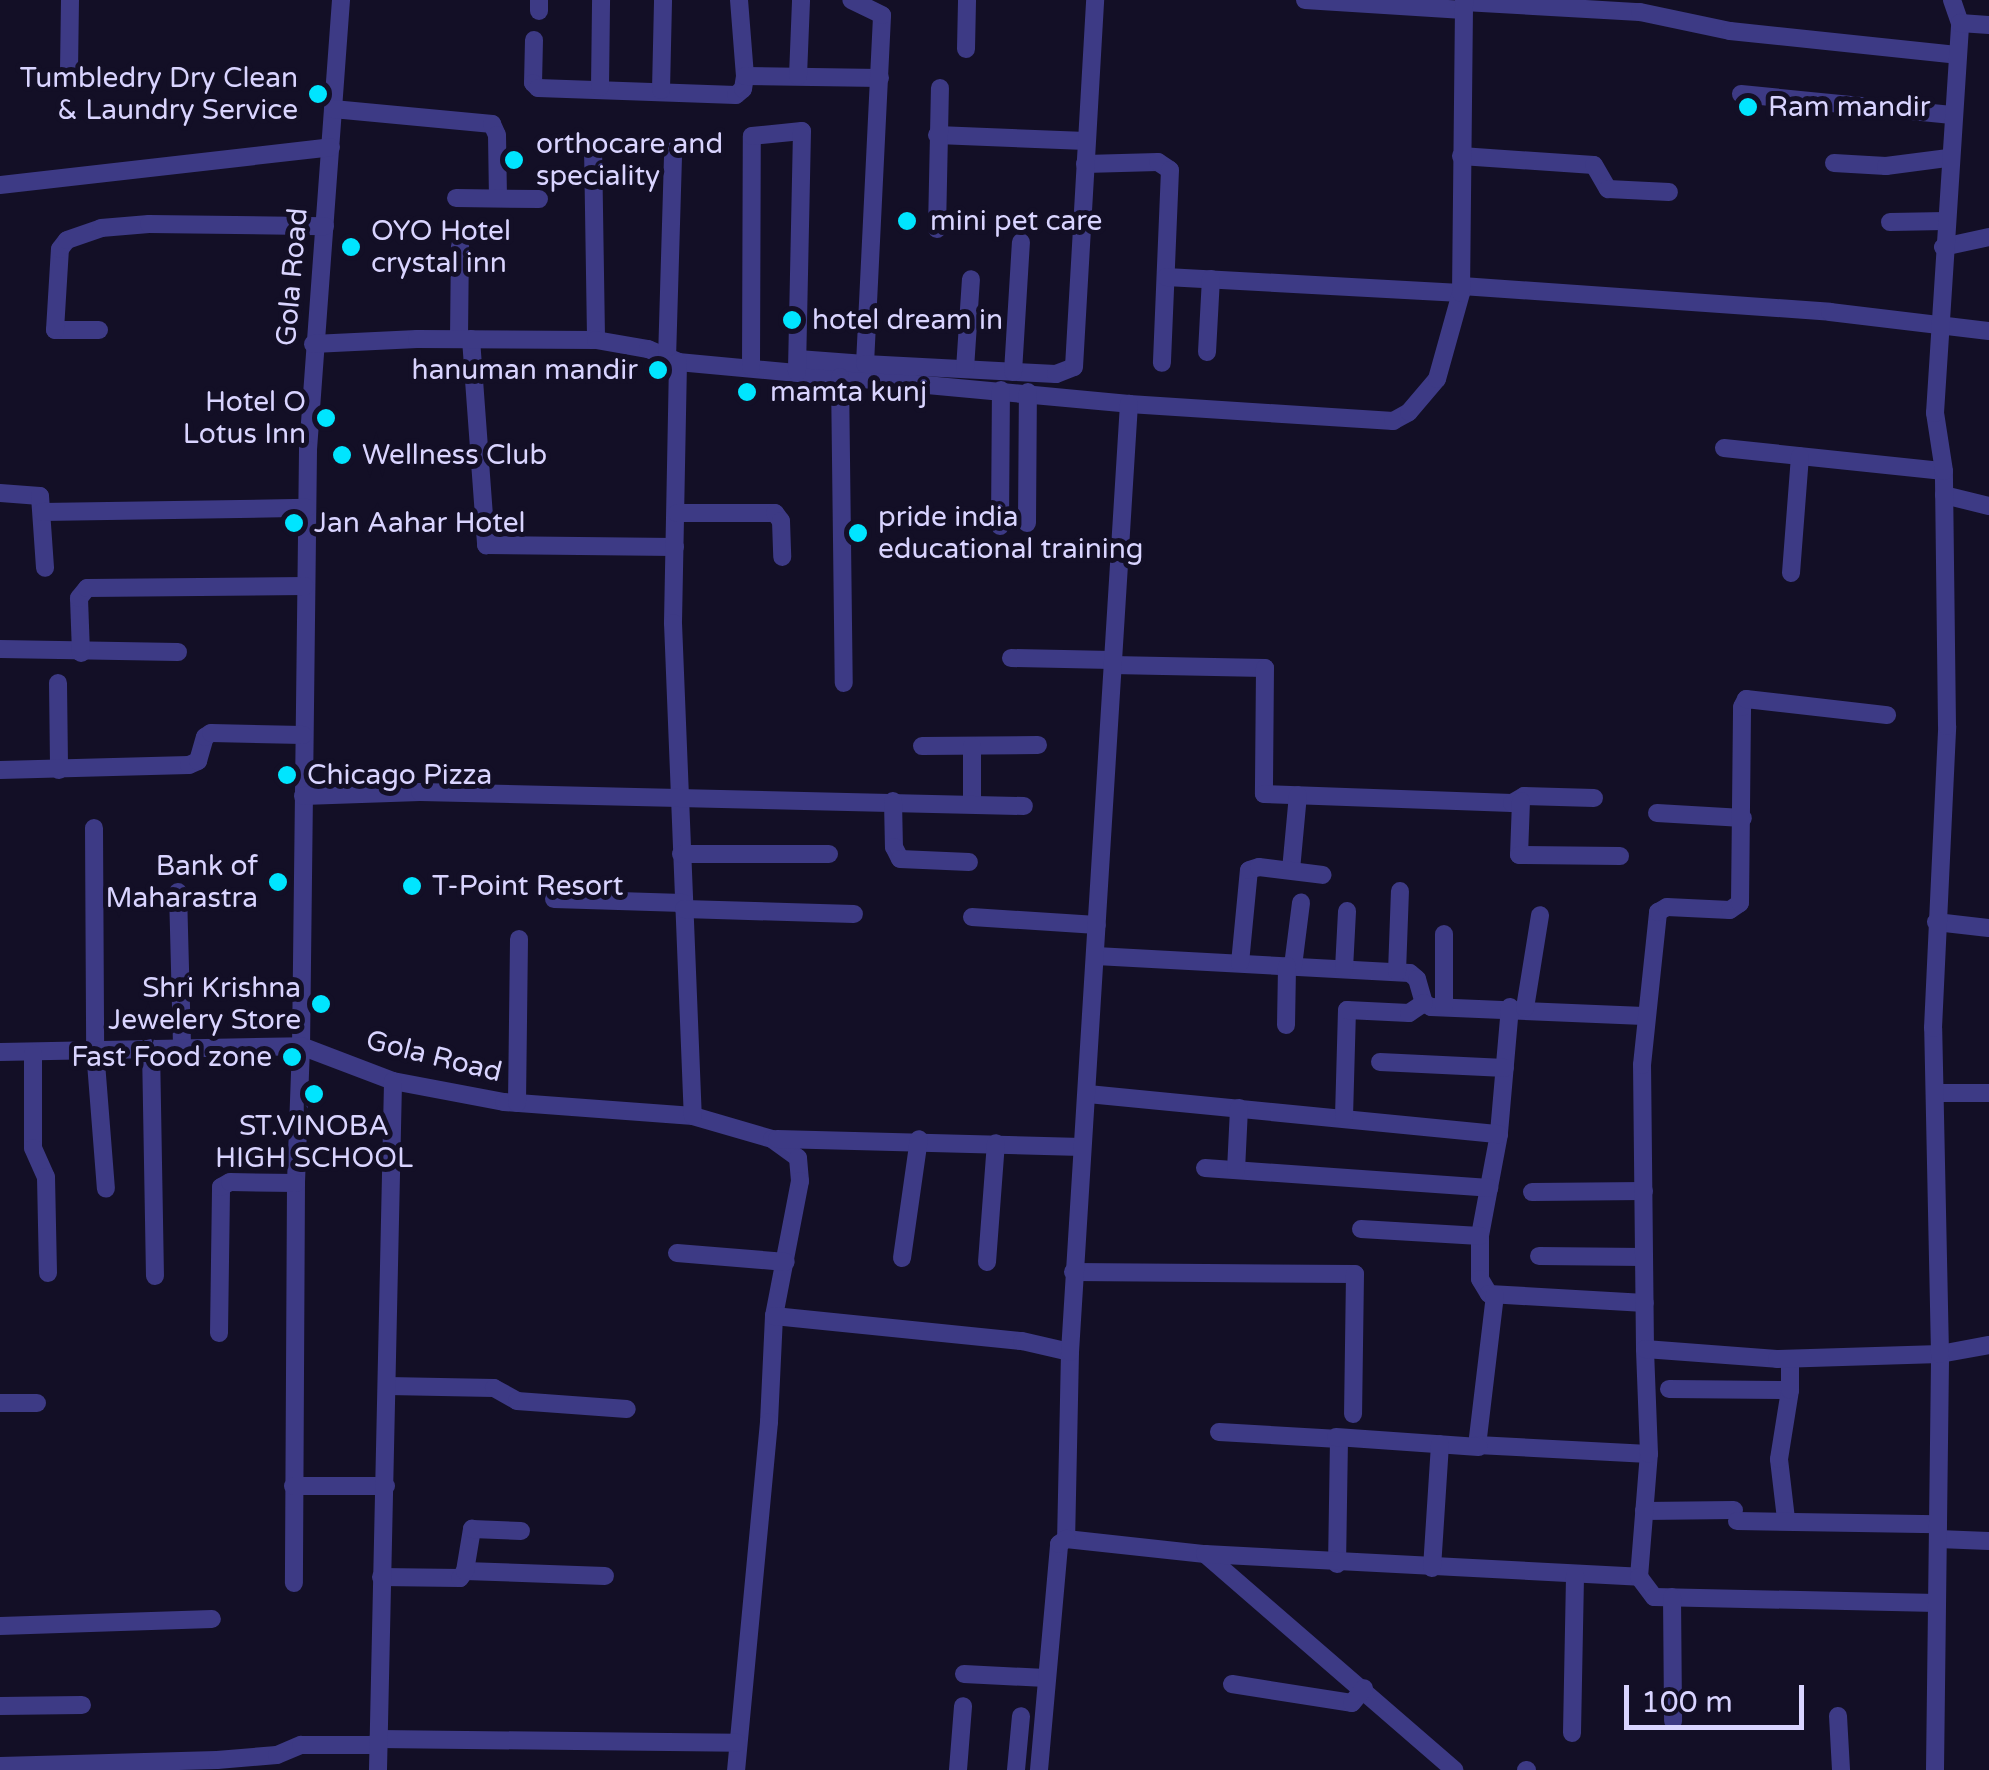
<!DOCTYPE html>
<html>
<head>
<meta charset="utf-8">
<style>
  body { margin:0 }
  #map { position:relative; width:1989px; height:1770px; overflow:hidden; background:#130f26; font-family:"Varela Round",sans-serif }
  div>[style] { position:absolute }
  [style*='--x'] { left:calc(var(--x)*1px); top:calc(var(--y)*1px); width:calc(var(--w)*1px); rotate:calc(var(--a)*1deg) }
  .minor>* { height:18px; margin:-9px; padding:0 9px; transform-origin:9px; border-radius:9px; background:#3d3a85 }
  .dots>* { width:28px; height:28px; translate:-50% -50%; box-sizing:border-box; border:5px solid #130f26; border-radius:50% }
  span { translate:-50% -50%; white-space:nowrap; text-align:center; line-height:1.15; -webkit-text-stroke:10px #130f26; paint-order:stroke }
  .poi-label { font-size:28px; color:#d9d4ff }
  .right { translate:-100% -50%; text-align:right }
  .left { translate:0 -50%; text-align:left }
  .street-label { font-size:28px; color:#d9d4ff }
  .scale { position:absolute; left:1624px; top:1685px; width:180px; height:45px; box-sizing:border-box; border:5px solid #d9d4ff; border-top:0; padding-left:12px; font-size:30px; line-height:35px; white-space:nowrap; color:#d9d4ff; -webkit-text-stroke:8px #130f26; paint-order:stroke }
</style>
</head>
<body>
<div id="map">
  <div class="minor">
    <i style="--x:341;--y:0;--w:451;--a:94.2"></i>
    <i style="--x:308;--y:450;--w:596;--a:90.67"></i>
    <i style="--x:301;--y:1046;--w:98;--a:20.8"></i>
    <i style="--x:393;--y:1081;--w:113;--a:10.7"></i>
    <i style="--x:504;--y:1102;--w:190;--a:4.2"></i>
    <i style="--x:693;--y:1116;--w:82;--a:16.2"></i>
    <i style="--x:772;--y:1139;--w:32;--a:36"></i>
    <i style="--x:798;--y:1158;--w:23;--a:85"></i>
    <i style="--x:800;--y:1181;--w:137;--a:100.9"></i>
    <i style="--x:774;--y:1316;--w:106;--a:92.7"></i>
    <i style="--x:769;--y:1422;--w:350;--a:95.4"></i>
    <i style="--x:1305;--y:0;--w:159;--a:3.6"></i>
    <i style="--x:1952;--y:0;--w:24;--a:71"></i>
    <i style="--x:1464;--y:2;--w:176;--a:3.3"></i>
    <i style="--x:1640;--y:12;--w:92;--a:11.9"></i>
    <i style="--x:1730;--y:31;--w:228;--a:6"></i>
    <i style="--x:539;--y:11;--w:11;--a:-90"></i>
    <i style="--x:534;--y:40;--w:43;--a:91.3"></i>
    <i style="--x:533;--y:83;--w:7;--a:45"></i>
    <i style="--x:538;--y:88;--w:198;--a:2"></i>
    <i style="--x:736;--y:95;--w:9;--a:-41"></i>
    <i style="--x:743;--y:89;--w:13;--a:-81"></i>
    <i style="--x:745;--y:76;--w:76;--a:-94.5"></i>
    <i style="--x:966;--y:49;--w:49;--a:-88.8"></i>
    <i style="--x:69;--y:71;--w:71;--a:-89.2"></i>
    <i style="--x:745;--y:76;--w:135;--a:0.8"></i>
    <i style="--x:798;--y:76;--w:76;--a:-87.7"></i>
    <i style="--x:600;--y:87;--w:87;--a:-89.3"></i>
    <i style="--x:661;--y:90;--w:90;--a:-88.7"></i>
    <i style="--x:1741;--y:94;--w:212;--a:5.7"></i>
    <i style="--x:333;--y:109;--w:160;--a:5.4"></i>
    <i style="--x:492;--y:124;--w:12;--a:66"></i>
    <i style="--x:497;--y:135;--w:63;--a:89.1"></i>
    <i style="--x:937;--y:135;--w:149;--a:2.3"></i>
    <i style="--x:593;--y:146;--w:194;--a:89.1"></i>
    <i style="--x:1461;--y:156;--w:133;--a:3.9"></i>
    <i style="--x:1594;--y:165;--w:28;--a:60"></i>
    <i style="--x:1608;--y:189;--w:61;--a:2.8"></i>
    <i style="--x:1834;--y:163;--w:52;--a:3.3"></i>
    <i style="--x:1886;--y:166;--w:63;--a:-7.4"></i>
    <i style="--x:1085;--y:164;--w:73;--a:-1.6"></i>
    <i style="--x:1158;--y:162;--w:14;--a:34"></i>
    <i style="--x:1170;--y:170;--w:193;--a:92.4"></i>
    <i style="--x:0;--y:185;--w:333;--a:-6.5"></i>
    <i style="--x:456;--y:198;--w:83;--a:0.7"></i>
    <i style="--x:1890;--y:222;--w:55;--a:-1"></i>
    <i style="--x:937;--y:229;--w:141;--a:-88.8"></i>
    <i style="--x:1943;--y:247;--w:47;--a:-12.3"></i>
    <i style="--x:1166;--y:277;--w:295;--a:3.1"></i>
    <i style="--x:1462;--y:286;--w:369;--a:4"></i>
    <i style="--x:1830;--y:312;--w:160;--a:6.8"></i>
    <i style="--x:99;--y:330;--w:44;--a:180"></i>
    <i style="--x:55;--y:330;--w:81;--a:-86.5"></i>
    <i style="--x:60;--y:249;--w:11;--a:-52"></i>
    <i style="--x:67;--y:240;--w:36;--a:-19"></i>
    <i style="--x:101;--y:228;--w:48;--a:-4.8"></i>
    <i style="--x:149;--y:224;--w:176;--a:0.7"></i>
    <i style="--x:459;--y:338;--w:92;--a:-89.4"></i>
    <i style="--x:471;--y:339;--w:207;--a:85.8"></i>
    <i style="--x:486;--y:545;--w:189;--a:0.6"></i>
    <i style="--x:313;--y:344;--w:104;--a:-2.8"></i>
    <i style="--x:417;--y:339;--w:179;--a:0.3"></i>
    <i style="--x:596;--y:340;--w:53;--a:9.8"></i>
    <i style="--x:648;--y:349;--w:33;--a:23"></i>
    <i style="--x:678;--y:362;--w:453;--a:5.3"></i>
    <i style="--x:1129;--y:404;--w:265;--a:3.7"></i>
    <i style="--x:1393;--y:421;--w:18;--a:-29"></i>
    <i style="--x:1409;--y:412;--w:43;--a:-49.7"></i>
    <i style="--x:1437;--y:379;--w:89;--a:-74.4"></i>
    <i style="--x:1461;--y:293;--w:293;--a:-89.4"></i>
    <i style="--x:1207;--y:352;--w:73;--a:-86.9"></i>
    <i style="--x:667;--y:359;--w:208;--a:-88.3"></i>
    <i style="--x:798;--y:359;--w:67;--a:4.3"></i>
    <i style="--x:865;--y:364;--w:349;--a:-87.2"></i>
    <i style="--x:882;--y:15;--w:34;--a:-154"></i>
    <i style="--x:678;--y:362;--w:261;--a:91.1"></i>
    <i style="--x:673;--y:623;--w:493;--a:87.7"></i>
    <i style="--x:865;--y:364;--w:191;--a:3"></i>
    <i style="--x:1056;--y:374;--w:19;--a:-21"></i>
    <i style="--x:1074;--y:367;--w:368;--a:-86.7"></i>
    <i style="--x:751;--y:367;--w:231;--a:-89.8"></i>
    <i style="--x:752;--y:136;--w:50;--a:-5.7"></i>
    <i style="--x:802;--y:131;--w:241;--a:91.2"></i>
    <i style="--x:965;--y:369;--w:90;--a:-86.2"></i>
    <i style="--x:1013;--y:372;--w:130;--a:-86.5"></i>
    <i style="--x:840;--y:377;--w:306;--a:89.3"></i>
    <i style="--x:1724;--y:448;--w:221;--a:6"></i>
    <i style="--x:0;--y:493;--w:40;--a:4.3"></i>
    <i style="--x:40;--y:496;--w:72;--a:86"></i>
    <i style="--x:1944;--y:495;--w:46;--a:13.7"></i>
    <i style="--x:42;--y:512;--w:265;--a:-0.9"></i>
    <i style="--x:677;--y:513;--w:98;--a:0"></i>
    <i style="--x:775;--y:513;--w:10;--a:53"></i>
    <i style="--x:781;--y:521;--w:36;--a:88"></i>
    <i style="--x:1027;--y:523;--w:131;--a:-89.6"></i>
    <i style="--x:1000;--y:526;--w:136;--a:-89.6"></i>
    <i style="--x:1791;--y:573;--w:117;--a:-85.6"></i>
    <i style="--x:0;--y:649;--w:178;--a:1"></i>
    <i style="--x:81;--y:653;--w:55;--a:-92.1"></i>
    <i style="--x:79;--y:598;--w:13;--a:-51"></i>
    <i style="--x:87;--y:588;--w:218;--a:-0.5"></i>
    <i style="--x:1011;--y:658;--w:101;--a:1.1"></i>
    <i style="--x:1112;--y:665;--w:153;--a:1.1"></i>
    <i style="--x:1265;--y:668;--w:126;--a:90.5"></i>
    <i style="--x:1264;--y:794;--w:248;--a:2.1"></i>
    <i style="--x:1512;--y:803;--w:14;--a:-30"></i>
    <i style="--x:1524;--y:796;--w:70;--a:1.6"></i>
    <i style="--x:58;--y:683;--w:87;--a:89.3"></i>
    <i style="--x:922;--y:746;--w:116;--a:-0.5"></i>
    <i style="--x:972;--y:746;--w:58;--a:90"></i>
    <i style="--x:0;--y:770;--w:189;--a:-1.5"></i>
    <i style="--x:189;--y:765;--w:10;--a:-24"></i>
    <i style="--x:198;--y:761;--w:25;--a:-74"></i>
    <i style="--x:205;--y:737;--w:7;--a:-34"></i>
    <i style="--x:211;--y:733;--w:92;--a:1.2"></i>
    <i style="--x:303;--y:796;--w:117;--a:-2"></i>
    <i style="--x:420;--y:792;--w:604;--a:1.33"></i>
    <i style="--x:893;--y:801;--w:46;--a:88.8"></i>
    <i style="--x:894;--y:847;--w:13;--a:63"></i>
    <i style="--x:900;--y:859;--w:69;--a:2.5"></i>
    <i style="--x:1521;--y:801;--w:54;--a:92.1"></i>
    <i style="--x:1519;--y:855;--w:101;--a:0.6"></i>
    <i style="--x:1657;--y:813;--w:86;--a:3.3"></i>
    <i style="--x:94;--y:828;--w:222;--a:89.7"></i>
    <i style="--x:95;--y:1050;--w:139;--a:85.5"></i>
    <i style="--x:681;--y:854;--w:148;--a:0"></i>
    <i style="--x:1291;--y:870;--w:75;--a:-84.7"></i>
    <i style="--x:178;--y:892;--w:155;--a:88.5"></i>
    <i style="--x:554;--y:899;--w:129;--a:1.8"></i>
    <i style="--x:684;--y:909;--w:170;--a:1.7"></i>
    <i style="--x:972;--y:917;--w:125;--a:3.7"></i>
    <i style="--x:1936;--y:922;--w:53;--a:6.5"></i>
    <i style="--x:1096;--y:956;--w:314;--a:3.1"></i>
    <i style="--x:1410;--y:973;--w:9;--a:41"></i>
    <i style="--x:1417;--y:979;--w:25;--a:74"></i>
    <i style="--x:1424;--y:1003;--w:8;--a:30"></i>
    <i style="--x:1431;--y:1007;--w:213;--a:2.4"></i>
    <i style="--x:1240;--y:963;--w:93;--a:-84.5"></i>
    <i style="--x:1249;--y:870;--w:10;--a:-17"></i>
    <i style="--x:1259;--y:867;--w:64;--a:7.1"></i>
    <i style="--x:1293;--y:966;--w:64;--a:-82.8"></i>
    <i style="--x:1344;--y:969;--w:58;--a:-87"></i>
    <i style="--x:1397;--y:972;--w:81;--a:-87.9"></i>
    <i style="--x:1444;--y:1007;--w:73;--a:-90"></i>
    <i style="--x:1510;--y:1007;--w:127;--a:95"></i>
    <i style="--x:1499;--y:1134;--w:104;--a:100.6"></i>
    <i style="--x:1480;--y:1236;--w:43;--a:90"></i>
    <i style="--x:1480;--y:1279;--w:17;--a:59"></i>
    <i style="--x:1489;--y:1294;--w:156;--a:3.3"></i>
    <i style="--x:1525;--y:1008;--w:94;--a:-80.8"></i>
    <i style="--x:1286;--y:1025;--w:59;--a:-89"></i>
    <i style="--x:151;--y:1048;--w:228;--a:89"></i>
    <i style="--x:0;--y:1052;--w:301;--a:-1.1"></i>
    <i style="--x:301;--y:1046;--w:137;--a:92.1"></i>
    <i style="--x:296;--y:1183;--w:400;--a:90.3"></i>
    <i style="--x:33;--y:1053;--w:95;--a:90"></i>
    <i style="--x:33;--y:1148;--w:32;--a:66"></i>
    <i style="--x:46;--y:1177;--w:96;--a:88.8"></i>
    <i style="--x:1380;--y:1062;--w:125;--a:2.7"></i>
    <i style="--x:1935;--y:1093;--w:54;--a:0"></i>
    <i style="--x:1088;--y:1094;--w:413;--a:5.6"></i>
    <i style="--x:517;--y:1103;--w:164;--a:-89.3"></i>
    <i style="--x:1344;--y:1117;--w:107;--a:-88.4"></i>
    <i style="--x:1347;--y:1010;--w:62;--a:2.8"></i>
    <i style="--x:1409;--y:1013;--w:18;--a:-34"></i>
    <i style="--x:777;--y:1139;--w:305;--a:1.5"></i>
    <i style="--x:1205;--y:1168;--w:285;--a:4"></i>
    <i style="--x:1236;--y:1170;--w:62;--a:-87.2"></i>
    <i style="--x:1532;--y:1192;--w:112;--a:-0.5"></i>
    <i style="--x:1361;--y:1229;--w:119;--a:3.4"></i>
    <i style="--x:677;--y:1253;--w:109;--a:4.7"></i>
    <i style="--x:1539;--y:1256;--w:105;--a:0.5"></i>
    <i style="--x:902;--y:1258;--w:120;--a:-81.9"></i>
    <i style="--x:987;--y:1262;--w:119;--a:-85.7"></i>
    <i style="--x:1073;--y:1272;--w:282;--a:0.4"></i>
    <i style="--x:1355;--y:1274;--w:140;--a:90.8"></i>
    <i style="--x:1495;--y:1295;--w:151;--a:96.8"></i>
    <i style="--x:1477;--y:1445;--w:172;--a:3"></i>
    <i style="--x:774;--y:1316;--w:249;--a:5.8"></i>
    <i style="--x:1022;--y:1341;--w:49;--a:12.9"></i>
    <i style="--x:1070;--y:1352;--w:187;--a:91.2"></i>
    <i style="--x:1066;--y:1539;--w:140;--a:6.2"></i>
    <i style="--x:1205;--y:1554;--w:330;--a:40.9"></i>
    <i style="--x:219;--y:1333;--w:146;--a:-89.2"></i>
    <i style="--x:221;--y:1187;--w:10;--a:-29"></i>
    <i style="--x:230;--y:1182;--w:66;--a:0.9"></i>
    <i style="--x:1645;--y:1349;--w:284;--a:-90.6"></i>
    <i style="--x:1642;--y:1065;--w:154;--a:-84"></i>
    <i style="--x:1658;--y:912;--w:10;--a:-29"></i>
    <i style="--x:1667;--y:907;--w:63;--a:2.7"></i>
    <i style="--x:1730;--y:910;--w:12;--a:-35"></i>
    <i style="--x:1740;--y:903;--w:196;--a:-89.4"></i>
    <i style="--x:1742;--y:707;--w:9;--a:-63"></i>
    <i style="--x:1746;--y:699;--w:142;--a:6.5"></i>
    <i style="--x:1070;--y:1352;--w:950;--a:-86.44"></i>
    <i style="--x:388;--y:1386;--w:106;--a:1.1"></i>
    <i style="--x:494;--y:1388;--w:26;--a:29"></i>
    <i style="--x:517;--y:1401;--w:110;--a:4.2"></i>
    <i style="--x:1669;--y:1389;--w:121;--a:0.5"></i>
    <i style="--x:0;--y:1403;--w:37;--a:0"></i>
    <i style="--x:1219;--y:1432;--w:120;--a:3.3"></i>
    <i style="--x:1339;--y:1439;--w:125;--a:90.9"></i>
    <i style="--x:1336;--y:1437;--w:143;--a:4"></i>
    <i style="--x:293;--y:1486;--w:93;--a:0"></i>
    <i style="--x:1644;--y:1511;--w:90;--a:-0.6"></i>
    <i style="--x:1786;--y:1519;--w:60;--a:-96.7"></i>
    <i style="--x:1779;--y:1459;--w:70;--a:-80.9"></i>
    <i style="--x:1790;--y:1390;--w:31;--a:-90"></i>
    <i style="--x:1737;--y:1521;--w:201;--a:0.9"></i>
    <i style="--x:1938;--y:1539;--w:51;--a:2.2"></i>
    <i style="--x:1205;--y:1554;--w:435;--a:3"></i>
    <i style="--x:1639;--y:1577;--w:123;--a:-85.4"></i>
    <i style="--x:1649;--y:1454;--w:105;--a:-92.2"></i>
    <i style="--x:1645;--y:1349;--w:132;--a:4.3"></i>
    <i style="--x:1777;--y:1359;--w:163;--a:-1.8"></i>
    <i style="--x:1940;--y:1354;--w:50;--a:-10.4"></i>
    <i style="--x:1432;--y:1568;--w:124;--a:-86.3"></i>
    <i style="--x:465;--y:1571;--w:140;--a:2"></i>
    <i style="--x:381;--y:1577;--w:79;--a:0.7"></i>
    <i style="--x:460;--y:1578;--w:9;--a:-54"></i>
    <i style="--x:465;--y:1571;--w:43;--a:-80.5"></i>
    <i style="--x:472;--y:1529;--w:49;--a:2.3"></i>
    <i style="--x:1639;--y:1577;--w:25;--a:53"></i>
    <i style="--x:1654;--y:1597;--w:283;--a:1.2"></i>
    <i style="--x:1672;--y:1597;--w:124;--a:89.5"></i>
    <i style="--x:0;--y:1626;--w:212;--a:-1.9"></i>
    <i style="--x:964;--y:1674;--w:82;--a:2.8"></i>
    <i style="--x:1232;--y:1684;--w:121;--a:9"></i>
    <i style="--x:1352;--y:1703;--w:19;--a:-51"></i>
    <i style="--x:0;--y:1706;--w:82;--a:-0.7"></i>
    <i style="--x:1838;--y:1716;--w:54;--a:86.8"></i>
    <i style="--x:1572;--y:1733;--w:159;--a:-88.9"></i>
    <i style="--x:378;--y:1739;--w:359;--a:0.6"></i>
    <i style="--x:0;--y:1766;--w:217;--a:-1.6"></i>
    <i style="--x:217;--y:1760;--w:60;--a:-4.8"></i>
    <i style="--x:277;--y:1755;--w:26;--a:-23"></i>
    <i style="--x:301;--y:1745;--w:77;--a:0"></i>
    <i style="--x:378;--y:1770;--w:689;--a:-88.75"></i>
    <i style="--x:958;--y:1770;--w:64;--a:-85.5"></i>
    <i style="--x:1016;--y:1770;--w:54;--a:-84.7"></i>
    <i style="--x:1039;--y:1770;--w:227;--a:-84.9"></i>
    <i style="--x:1059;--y:1544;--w:9;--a:-36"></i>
    <i style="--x:1526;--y:1770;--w:1;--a:0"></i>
    <i style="--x:1935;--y:1770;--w:416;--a:-89.3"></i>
    <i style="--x:1940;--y:1354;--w:326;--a:-91.2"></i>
    <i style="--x:1933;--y:1028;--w:302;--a:-87.3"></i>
    <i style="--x:1947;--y:726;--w:255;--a:-90.7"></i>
    <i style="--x:1944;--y:471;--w:59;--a:-98.8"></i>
    <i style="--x:1935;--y:413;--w:391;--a:-86.3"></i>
    <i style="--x:1960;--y:23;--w:29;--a:4"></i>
  </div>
  <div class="dots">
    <i style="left:318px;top:94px;background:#00e5ff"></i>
    <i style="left:1748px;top:107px;background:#00e5ff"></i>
    <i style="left:514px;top:160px;background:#00e5ff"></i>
    <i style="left:907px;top:221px;background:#00e5ff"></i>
    <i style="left:351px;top:247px;background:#00e5ff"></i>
    <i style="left:792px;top:320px;background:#00e5ff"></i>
    <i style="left:658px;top:370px;background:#00e5ff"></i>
    <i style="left:747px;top:392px;background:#00e5ff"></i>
    <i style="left:326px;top:418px;background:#00e5ff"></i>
    <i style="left:342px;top:455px;background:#00e5ff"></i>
    <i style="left:294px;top:523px;background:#00e5ff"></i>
    <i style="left:858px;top:533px;background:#00e5ff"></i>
    <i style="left:287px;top:775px;background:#00e5ff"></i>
    <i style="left:278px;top:882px;background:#00e5ff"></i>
    <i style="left:412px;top:886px;background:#00e5ff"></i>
    <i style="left:321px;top:1004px;background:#00e5ff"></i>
    <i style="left:292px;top:1057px;background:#00e5ff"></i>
    <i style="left:314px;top:1094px;background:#00e5ff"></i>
  </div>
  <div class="poi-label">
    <span class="right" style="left:298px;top:94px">Tumbledry Dry Clean<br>&amp; Laundry Service</span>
    <span class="left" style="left:1768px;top:107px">Ram mandir</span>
    <span class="left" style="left:536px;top:160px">orthocare and<br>speciality</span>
    <span class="left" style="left:930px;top:221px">mini pet care</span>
    <span class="left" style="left:371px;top:247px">OYO Hotel<br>crystal inn</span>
    <span class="left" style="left:812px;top:320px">hotel dream in</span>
    <span class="right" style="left:638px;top:370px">hanuman mandir</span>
    <span class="left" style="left:770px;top:392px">mamta kunj</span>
    <span class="right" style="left:306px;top:418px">Hotel O<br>Lotus Inn</span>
    <span class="left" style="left:362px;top:455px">Wellness Club</span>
    <span class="left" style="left:878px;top:533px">pride india<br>educational training</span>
    <span class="left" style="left:314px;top:523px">Jan Aahar Hotel</span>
    <span class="left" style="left:307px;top:775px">Chicago Pizza</span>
    <span class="right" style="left:258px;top:882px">Bank of<br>Maharastra</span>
    <span class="left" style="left:432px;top:886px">T-Point Resort</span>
    <span class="right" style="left:301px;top:1004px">Shri Krishna<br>Jewelery Store</span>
    <span class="right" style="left:272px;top:1057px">Fast Food zone</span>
    <span style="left:314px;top:1142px">ST.VINOBA<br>HIGH SCHOOL</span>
  </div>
  <div class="street-label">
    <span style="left:292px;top:277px;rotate:-85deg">Gola Road</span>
    <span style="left:434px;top:1056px;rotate:14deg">Gola Road</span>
  </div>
  <div class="scale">100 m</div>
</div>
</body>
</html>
